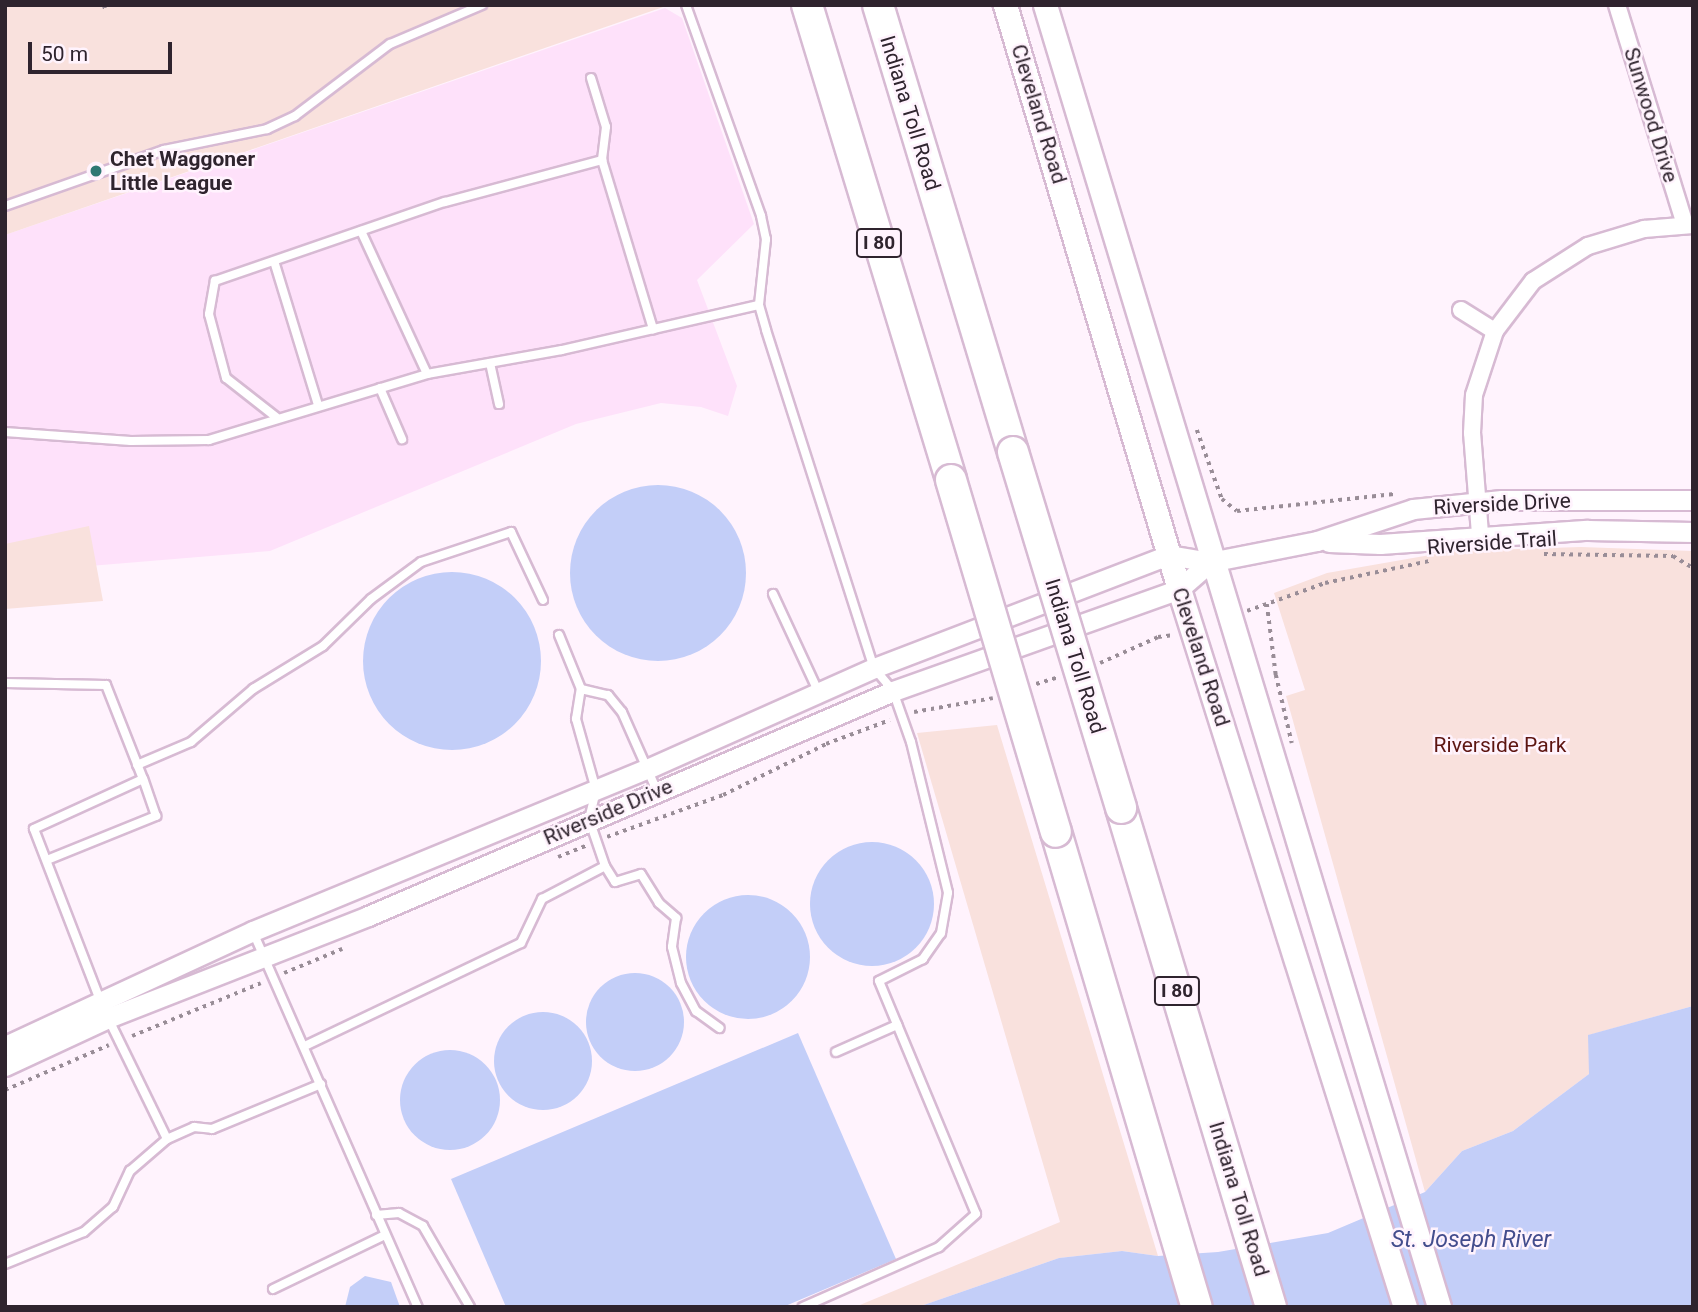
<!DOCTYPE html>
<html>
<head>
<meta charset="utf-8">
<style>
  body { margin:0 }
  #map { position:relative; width:1698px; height:1312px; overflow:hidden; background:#fff3fd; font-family:Roboto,sans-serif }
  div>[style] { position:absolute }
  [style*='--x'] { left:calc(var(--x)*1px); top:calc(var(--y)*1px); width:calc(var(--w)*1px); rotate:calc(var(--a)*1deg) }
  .built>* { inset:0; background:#fee1fa }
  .green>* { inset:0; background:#f9e1dd }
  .water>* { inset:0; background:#c3cef8 }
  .round { border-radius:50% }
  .path>* { height:3.5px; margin-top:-1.75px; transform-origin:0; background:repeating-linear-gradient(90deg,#998d97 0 3.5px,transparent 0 8.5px) }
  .roads { filter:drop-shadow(2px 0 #d7bad3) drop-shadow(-2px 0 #d7bad3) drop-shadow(0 2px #d7bad3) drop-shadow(0 -2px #d7bad3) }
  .service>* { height:8px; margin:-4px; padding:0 4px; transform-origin:4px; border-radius:4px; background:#fff }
  .minor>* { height:16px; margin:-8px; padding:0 8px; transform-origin:8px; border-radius:8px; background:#fff }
  .tertiary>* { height:19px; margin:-9.5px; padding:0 9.5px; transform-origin:9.5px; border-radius:9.5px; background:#fff }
  .secondary>* { height:23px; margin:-11.5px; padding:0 11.5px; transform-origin:11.5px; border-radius:11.5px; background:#fff }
  .motorway>* { height:30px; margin:-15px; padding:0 15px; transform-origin:15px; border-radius:15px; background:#fff }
  .bridges { filter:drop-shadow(2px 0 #d7bad3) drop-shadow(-2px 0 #d7bad3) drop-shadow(0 2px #d7bad3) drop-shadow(0 -2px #d7bad3) }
  .motorway-bridge>* { height:30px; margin:-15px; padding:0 15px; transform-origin:15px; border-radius:15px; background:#fff }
  .dots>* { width:19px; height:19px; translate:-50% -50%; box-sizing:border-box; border:4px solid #fff3fd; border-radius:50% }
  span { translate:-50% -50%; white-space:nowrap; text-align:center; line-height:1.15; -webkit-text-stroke:5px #fff3fd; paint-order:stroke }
  .shield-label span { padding:2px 5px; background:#fff3fd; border:2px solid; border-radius:5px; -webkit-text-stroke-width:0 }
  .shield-label { font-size:19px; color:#2f242e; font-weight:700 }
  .street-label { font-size:21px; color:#2f242e }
  .poi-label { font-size:21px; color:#2f242e; font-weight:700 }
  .left { translate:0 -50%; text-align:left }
  .park-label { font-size:21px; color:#5d1511 }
  .water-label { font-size:23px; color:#434d8d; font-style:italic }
  .frame { position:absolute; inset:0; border:7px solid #2f242e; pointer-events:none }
  .scale { position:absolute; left:28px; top:42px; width:144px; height:32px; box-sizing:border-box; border:4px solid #2f242e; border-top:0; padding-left:9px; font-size:21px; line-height:24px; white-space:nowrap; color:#2f242e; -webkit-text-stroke:5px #fff3fd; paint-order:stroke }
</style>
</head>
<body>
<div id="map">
  <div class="built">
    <i style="clip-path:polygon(665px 8px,682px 18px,754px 224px,697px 280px,737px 386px,728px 416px,701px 407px,661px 403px,576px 424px,270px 551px,5px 573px,5px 235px)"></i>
  </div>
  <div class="green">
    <i style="clip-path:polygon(5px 5px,669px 5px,5px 235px)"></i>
    <i style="clip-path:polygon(89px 526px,103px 601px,5px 609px,5px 544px)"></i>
    <i style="clip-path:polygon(1581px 547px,1693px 551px,1693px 1006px,1589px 1035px,1589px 1074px,1513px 1131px,1462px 1151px,1425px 1192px,1286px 696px,1305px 690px,1274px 593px,1327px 573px,1453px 551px)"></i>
    <i style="clip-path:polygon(997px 725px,1158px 1256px,1122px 1251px,1059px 1258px,918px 1307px,855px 1307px,1060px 1222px,917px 733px)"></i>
  </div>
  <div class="water">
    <i class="round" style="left:570px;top:485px;width:176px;height:176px"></i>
    <i class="round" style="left:363px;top:572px;width:178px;height:178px"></i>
    <i class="round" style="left:810px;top:842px;width:124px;height:124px"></i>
    <i class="round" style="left:686px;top:895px;width:124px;height:124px"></i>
    <i class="round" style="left:586px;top:973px;width:98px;height:98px"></i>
    <i style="clip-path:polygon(1693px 1006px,1693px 1307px,918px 1307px,1059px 1258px,1122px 1251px,1158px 1256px,1218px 1252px,1328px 1233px,1425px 1192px,1462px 1151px,1513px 1131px,1589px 1074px,1588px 1035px)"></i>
    <i class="round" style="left:494px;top:1012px;width:98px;height:98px"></i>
    <i style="clip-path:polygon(798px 1033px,896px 1259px,783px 1307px,506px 1307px,451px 1179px)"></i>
    <i class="round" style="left:400px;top:1050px;width:100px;height:100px"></i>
    <i style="clip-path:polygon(365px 1276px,391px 1282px,400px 1307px,345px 1307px,350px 1287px)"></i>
  </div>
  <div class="path">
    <i style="--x:104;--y:5;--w:7;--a:74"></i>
    <i style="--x:1197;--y:430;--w:73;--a:70.1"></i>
    <i style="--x:1222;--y:499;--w:19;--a:39"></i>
    <i style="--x:1237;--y:511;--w:158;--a:-6.2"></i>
    <i style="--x:1544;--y:554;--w:129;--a:0.9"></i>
    <i style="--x:1673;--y:556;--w:23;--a:31"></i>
    <i style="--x:1267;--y:604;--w:72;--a:82.8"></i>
    <i style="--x:1276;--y:675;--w:70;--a:76.8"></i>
    <i style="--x:1247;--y:611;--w:83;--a:-19.7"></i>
    <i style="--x:1325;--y:583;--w:106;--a:-11.9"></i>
    <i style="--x:1100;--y:663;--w:64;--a:-24.1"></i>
    <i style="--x:1158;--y:637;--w:16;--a:-7"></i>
    <i style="--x:1036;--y:684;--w:21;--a:-17"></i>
    <i style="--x:914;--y:712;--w:80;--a:-10"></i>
    <i style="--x:607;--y:837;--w:123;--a:-19.9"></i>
    <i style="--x:723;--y:795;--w:115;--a:-26.3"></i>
    <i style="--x:826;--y:744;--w:68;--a:-20.6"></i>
    <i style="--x:558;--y:857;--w:31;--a:-22"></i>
    <i style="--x:284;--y:973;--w:63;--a:-22.5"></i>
    <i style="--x:132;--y:1036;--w:139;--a:-22.3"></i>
    <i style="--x:5;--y:1090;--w:113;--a:-23.4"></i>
  </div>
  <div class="roads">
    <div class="service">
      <i style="--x:686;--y:5;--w:224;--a:70.4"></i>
      <i style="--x:761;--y:216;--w:24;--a:78"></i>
      <i style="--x:766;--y:239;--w:66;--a:96.1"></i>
      <i style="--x:759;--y:305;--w:26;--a:74"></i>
      <i style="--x:766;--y:330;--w:355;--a:72.3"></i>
      <i style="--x:874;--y:668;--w:30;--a:50"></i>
      <i style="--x:893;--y:691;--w:54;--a:70.6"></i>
      <i style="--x:911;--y:742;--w:155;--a:76.2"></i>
      <i style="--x:948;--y:893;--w:41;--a:99.9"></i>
      <i style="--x:941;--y:933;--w:32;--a:125"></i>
      <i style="--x:923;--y:959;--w:49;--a:153.4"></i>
      <i style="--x:879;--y:981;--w:252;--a:67.4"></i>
      <i style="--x:976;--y:1214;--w:50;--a:138.3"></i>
      <i style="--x:939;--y:1247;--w:149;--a:156.2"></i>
      <i style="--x:591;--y:78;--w:51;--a:73"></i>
      <i style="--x:606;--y:127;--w:33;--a:97"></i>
      <i style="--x:5;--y:206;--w:169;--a:-19.4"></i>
      <i style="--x:164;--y:150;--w:105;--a:-11.5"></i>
      <i style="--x:267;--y:129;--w:31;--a:-25"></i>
      <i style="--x:295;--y:116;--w:119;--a:-37.2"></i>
      <i style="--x:390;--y:44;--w:100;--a:-23"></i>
      <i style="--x:361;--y:231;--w:157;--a:65.2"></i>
      <i style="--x:427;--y:374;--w:137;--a:-10.1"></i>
      <i style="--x:562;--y:350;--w:202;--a:-12.9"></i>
      <i style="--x:274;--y:261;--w:151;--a:73"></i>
      <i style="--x:490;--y:363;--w:42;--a:77.6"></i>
      <i style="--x:380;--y:388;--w:56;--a:66.7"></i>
      <i style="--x:276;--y:417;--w:63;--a:-142"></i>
      <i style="--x:226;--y:378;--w:66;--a:-104.9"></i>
      <i style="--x:209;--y:314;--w:34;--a:-80"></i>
      <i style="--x:215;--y:281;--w:243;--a:-19"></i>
      <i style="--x:445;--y:202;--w:163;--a:-15"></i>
      <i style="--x:602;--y:160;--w:177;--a:73.2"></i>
      <i style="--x:5;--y:432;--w:126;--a:4.1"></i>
      <i style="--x:131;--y:441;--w:78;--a:-0.7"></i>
      <i style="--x:209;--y:440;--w:228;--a:-16.8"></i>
      <i style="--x:773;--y:594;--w:109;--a:65.1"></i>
      <i style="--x:559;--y:635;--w:58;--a:67.8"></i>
      <i style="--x:5;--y:683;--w:101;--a:1.1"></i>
      <i style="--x:106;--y:685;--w:101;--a:68.5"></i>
      <i style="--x:143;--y:779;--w:120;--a:155.4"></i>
      <i style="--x:34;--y:829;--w:183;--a:68.9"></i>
      <i style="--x:137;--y:765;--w:59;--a:-23.1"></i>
      <i style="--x:191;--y:742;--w:82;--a:-40.5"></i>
      <i style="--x:253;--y:689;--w:82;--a:-31.6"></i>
      <i style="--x:323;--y:646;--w:67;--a:-44.4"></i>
      <i style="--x:371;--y:599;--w:62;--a:-36.5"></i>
      <i style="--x:421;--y:562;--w:95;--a:-18.4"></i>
      <i style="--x:511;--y:532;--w:75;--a:64.8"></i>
      <i style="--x:47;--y:860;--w:118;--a:-22"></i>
      <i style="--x:156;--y:816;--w:39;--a:-109"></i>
      <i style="--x:605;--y:866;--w:50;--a:-108.8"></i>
      <i style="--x:589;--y:819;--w:30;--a:-76"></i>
      <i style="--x:596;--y:790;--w:74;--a:-105.7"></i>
      <i style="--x:576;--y:719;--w:30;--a:-81"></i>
      <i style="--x:581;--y:689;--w:28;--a:13"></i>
      <i style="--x:608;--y:695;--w:22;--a:51"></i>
      <i style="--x:622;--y:712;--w:86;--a:66.1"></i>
      <i style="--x:253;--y:932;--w:410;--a:66.3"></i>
      <i style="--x:305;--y:1046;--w:239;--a:-25.5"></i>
      <i style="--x:521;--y:943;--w:49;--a:-64.5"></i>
      <i style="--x:542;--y:899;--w:71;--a:-27.6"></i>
      <i style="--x:605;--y:866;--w:19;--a:58"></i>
      <i style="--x:615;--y:882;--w:27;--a:-17"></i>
      <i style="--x:641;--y:874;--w:34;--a:58"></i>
      <i style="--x:659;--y:903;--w:23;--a:41"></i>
      <i style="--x:676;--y:918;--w:29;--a:98"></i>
      <i style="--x:672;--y:947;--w:37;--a:76"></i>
      <i style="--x:681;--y:983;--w:32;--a:62"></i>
      <i style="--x:696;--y:1011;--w:29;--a:36"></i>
      <i style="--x:836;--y:1052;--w:67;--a:-23.9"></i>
      <i style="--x:167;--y:1139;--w:30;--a:-24"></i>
      <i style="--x:194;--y:1127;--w:18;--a:6"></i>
      <i style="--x:212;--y:1129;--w:118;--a:-22.4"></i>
      <i style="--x:376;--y:1215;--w:23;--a:-5"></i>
      <i style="--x:399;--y:1213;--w:27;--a:28"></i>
      <i style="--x:423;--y:1226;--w:94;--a:59.9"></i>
      <i style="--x:5;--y:1264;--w:85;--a:-22.1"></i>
      <i style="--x:84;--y:1232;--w:38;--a:-41"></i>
      <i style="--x:113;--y:1207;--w:40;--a:-65"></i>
      <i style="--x:130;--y:1171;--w:49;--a:-40.9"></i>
      <i style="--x:167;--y:1139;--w:135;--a:-116"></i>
      <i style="--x:273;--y:1289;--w:124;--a:-25.7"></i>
    </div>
    <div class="minor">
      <i style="--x:1617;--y:5;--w:230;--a:72.8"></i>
      <i style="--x:1461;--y:310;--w:40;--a:32"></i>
      <i style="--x:1480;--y:534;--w:101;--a:-94.5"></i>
      <i style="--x:1472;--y:433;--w:38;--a:-87"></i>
      <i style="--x:1474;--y:395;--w:67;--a:-71.8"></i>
      <i style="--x:1495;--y:331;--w:63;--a:-52.8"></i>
      <i style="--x:1533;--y:281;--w:65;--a:-32.5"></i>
      <i style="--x:1588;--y:246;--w:59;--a:-16.9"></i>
      <i style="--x:1644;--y:229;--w:49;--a:-4.7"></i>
    </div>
    <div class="tertiary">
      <i style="--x:1329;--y:542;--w:51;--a:2.2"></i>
      <i style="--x:1380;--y:544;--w:208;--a:-3.9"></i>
      <i style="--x:1588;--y:530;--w:105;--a:1.1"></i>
      <i style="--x:5;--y:1046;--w:273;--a:-24.9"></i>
      <i style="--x:253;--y:931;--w:426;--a:-22.4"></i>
      <i style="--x:647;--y:769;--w:248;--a:-24"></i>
      <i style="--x:874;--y:668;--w:316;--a:-21"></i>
      <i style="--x:1169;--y:555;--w:42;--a:9.7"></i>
      <i style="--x:1210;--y:562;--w:109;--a:-11.1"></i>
      <i style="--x:1317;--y:541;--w:101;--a:-18.4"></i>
      <i style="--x:1413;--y:509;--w:89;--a:-5.8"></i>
      <i style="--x:1502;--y:500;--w:191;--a:0"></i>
      <i style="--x:5;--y:1066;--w:114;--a:-25"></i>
      <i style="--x:108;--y:1018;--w:279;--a:-21.4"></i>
      <i style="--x:368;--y:916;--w:571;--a:-23.2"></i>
      <i style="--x:893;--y:691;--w:304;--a:-19.6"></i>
      <i style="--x:1179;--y:589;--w:41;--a:-41.1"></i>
    </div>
    <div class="secondary">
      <i style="--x:1005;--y:5;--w:609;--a:73.41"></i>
      <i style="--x:1179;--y:589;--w:753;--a:72.53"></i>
      <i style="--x:1045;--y:5;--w:1360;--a:73.16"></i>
    </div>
    <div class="motorway">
      <i style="--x:807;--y:5;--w:496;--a:73.1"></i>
      <i style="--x:878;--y:5;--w:467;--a:73.2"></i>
      <i style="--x:1121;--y:808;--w:521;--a:73.27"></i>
      <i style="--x:1056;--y:832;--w:495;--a:73.5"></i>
    </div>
  </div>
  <div class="bridges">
    <div class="motorway-bridge">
      <i style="--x:1013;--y:452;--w:372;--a:73.1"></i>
      <i style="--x:951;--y:480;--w:367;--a:73.4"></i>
    </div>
  </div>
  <div class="dots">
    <i style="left:96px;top:171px;background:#2f7873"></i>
  </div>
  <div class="shield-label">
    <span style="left:879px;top:243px">I 80</span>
    <span style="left:1177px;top:991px">I 80</span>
  </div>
  <div class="street-label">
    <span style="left:910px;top:113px;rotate:73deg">Indiana Toll Road</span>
    <span style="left:1039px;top:114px;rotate:73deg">Cleveland Road</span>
    <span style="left:1651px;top:115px;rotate:73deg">Sunwood Drive</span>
    <span style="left:1502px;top:504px;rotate:-3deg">Riverside Drive</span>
    <span style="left:1492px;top:543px;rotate:-4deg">Riverside Trail</span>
    <span style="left:1075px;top:656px;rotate:73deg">Indiana Toll Road</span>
    <span style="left:1201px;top:657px;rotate:72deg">Cleveland Road</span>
    <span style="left:608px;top:812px;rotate:-23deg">Riverside Drive</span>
    <span style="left:1239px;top:1199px;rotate:73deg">Indiana Toll Road</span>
  </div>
  <div class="poi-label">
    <span class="left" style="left:110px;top:171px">Chet Waggoner<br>Little League</span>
  </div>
  <div class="park-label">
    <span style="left:1500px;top:745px">Riverside Park</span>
  </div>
  <div class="water-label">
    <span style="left:1471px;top:1240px">St. Joseph River</span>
  </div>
  <div class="frame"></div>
  <div class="scale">50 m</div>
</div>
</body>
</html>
